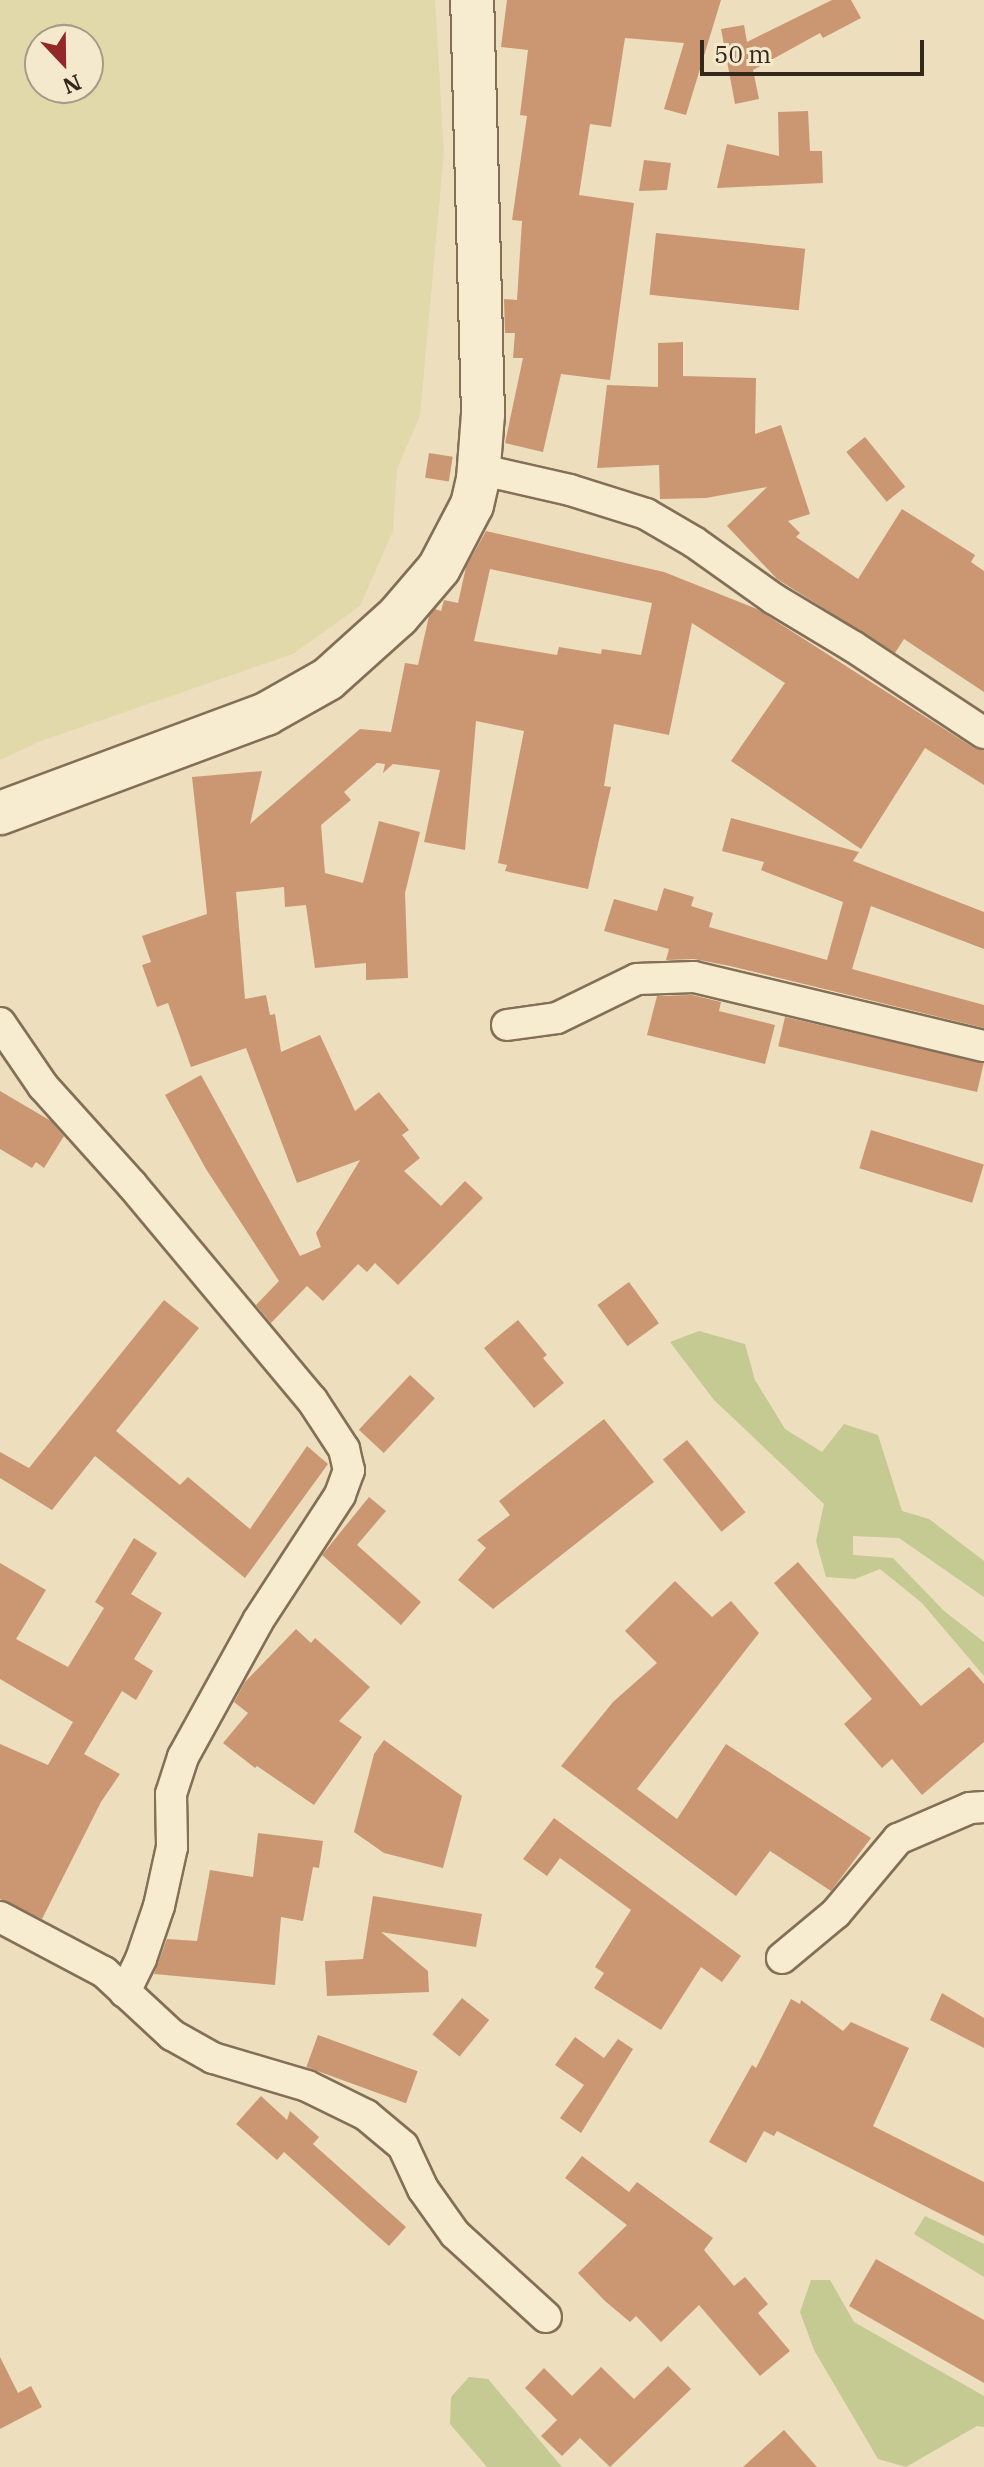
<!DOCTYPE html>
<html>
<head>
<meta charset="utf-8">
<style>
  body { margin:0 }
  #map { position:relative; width:984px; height:2467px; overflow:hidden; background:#eddebd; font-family:"IBM Plex Serif",serif }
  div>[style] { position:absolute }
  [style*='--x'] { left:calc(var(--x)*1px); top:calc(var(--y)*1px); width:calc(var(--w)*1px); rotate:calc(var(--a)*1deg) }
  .farmland>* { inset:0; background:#e2d9ab }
  .green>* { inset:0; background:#c4ca92 }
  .building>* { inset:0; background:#cb9773; transform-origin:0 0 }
  .roads { filter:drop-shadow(2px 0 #846f57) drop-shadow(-2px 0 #846f57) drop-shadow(0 2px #846f57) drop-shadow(0 -2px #846f57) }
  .street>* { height:30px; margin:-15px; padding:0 15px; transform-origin:15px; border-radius:15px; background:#f8ecd0 }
  .secondary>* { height:42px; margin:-21px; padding:0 21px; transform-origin:21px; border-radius:21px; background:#f8ecd0 }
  span { translate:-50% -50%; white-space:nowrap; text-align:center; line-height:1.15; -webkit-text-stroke:6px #f4e9cd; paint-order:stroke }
  .north { position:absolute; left:24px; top:24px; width:80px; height:80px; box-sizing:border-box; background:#f4e9cd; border:2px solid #a79b86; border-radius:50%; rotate:158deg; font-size:22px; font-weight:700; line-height:32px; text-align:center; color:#34271b }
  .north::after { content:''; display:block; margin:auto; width:28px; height:36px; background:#932829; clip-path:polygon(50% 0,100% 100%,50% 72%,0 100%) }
  .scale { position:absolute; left:700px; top:40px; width:224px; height:36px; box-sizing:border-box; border:4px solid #34271b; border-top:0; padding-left:10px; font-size:24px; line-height:28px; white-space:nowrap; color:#34271b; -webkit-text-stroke:6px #f4e9cd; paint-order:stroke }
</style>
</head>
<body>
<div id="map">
  <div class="farmland">
    <i style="clip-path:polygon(evenodd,0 0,435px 0,444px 152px,420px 416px,397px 469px,393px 531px,360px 606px,293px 654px,41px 741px,0 760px,0 0,40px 40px,88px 40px,88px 88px,40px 88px,40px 40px)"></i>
  </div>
  <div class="green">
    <i style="clip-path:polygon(699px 1331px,745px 1344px,755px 1380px,785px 1429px,822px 1452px,844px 1424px,878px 1435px,902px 1511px,929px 1519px,984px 1561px,984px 1597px,899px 1538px,853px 1536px,853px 1555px,893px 1558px,944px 1611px,984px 1642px,984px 1676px,922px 1603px,880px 1569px,855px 1579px,826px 1577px,816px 1541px,824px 1504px,714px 1400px,670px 1342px)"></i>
    <i style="clip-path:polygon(925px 2216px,984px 2244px,984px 2277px,914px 2234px)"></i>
    <i style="clip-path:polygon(811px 2280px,830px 2280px,854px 2322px,984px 2396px,984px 2427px,977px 2426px,906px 2467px,878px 2459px,814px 2350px,800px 2312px)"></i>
    <i style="clip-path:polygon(469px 2377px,488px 2379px,562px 2467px,487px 2467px,450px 2424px,451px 2397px)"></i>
  </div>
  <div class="building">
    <i style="clip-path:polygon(507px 0,721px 0,686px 115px,664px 109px,684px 43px,625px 38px,611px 127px,590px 124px,579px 195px,634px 203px,610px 380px,561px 374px,543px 452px,505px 443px,523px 358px,513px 358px,515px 333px,505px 333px,504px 299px,517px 300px,522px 221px,512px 220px,527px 116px,520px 115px,528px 50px,501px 47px)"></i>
    <i style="clip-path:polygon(832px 0,851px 0,861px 18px,823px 38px,820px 33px,753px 70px,759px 99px,735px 104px,721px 29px,744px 25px,747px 42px)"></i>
    <i style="clip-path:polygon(808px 111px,810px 151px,822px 151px,823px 183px,717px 188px,727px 144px,779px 156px,778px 112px)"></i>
    <i style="clip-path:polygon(644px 160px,671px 163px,667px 190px,639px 191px)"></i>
    <i style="left:656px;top:233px;width:150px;height:62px;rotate:6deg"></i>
    <i style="clip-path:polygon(683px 342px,683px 376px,756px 378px,755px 434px,781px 425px,810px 514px,788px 521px,800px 533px,796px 537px,858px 579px,902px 509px,975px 555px,971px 562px,984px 571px,984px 692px,904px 639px,895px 653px,777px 579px,727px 526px,767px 487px,706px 498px,660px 499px,659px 465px,597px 468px,607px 385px,658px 387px,658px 343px)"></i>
    <i style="left:865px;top:437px;width:64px;height:24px;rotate:51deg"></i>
    <i style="left:429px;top:453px;width:24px;height:25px;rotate:9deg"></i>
    <i style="clip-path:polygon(evenodd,486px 531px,664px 572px,757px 609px,974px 748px,984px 751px,984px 785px,925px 748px,861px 849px,731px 761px,785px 683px,692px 623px,669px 735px,614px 724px,604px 786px,611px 787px,588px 889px,505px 871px,507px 865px,498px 863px,524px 731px,476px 721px,465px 850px,424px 842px,440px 770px,393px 764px,383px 773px,385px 764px,377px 763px,344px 792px,351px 800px,321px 825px,325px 873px,363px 883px,379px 821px,420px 832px,405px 893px,408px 978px,366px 980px,366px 963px,315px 968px,306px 905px,285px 907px,284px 887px,236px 892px,245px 999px,266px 995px,270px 1015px,275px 1014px,281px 1052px,320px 1035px,355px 1111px,379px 1092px,409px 1130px,402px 1135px,420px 1158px,404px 1171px,441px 1206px,465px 1181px,483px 1198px,398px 1285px,375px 1263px,367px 1272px,358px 1264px,323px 1301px,307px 1286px,271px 1323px,256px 1305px,279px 1281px,206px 1169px,165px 1095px,201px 1075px,300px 1256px,321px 1247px,316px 1233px,360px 1160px,297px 1183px,246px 1048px,191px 1067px,168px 1003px,157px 1007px,142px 965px,151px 962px,142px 936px,207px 914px,192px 777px,262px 771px,250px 824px,360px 729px,391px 732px,405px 663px,418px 665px,429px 616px,435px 609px,441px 611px,444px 600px,458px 603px,466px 567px,486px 531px,490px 569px,652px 603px,641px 655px,602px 649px,601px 654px,559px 647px,557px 655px,474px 641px,490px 569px)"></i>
    <i style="clip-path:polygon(731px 818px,859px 852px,853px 861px,984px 912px,984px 949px,871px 906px,852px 969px,984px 1005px,984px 1028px,730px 966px,694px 959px,666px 960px,669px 949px,604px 931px,614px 899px,657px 911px,664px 888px,694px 897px,691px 906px,713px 913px,709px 927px,827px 960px,843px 902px,761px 870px,764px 862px,722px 851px)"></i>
    <i style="clip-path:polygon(692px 995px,721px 1002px,719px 1011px,775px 1025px,765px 1064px,647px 1035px,657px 996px)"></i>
    <i style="left:785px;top:1017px;width:204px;height:30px;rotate:13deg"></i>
    <i style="clip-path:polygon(0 1091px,51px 1121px,64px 1136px,44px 1168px,36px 1162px,32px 1168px,0 1149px)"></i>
    <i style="left:871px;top:1130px;width:118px;height:40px;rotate:17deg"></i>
    <i style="left:629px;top:1282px;width:51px;height:39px;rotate:54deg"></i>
    <i style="clip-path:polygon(164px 1300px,199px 1328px,116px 1431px,180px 1485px,188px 1477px,250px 1529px,307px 1446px,328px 1464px,245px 1578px,95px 1456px,52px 1510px,0 1478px,0 1452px,29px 1468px)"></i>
    <i style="clip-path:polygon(518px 1320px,547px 1355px,543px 1358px,564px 1383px,534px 1408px,484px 1348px)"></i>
    <i style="left:410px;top:1375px;width:34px;height:75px;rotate:43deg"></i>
    <i style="clip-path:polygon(604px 1419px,654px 1482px,493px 1609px,458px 1580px,486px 1548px,477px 1540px,510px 1515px,499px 1501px)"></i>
    <i style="left:687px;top:1440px;width:93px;height:31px;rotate:51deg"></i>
    <i style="clip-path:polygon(369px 1497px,386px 1511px,357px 1545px,421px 1602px,401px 1625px,322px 1555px)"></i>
    <i style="clip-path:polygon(134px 1538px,157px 1553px,131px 1594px,162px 1613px,134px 1659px,153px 1671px,136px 1700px,122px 1691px,84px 1754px,120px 1774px,101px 1802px,42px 1919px,0 1899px,0 1744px,48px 1765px,73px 1722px,0 1679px,0 1563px,46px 1590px,16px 1639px,68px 1667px,104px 1608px,95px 1602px)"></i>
    <i style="clip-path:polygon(798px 1562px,921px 1706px,969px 1667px,984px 1684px,984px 1742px,922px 1795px,892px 1759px,882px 1768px,844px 1724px,872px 1699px,774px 1583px)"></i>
    <i style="clip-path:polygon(675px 1581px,712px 1617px,731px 1601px,759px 1633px,637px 1789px,677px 1819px,726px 1744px,871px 1838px,831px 1891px,770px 1851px,736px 1896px,561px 1766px,613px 1702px,657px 1663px,625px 1631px)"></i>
    <i style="clip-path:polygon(296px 1629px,311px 1643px,315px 1638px,370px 1687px,339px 1721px,362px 1737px,314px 1805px,257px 1766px,255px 1768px,223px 1743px,248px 1713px,234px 1702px,245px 1682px)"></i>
    <i style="clip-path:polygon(384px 1740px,462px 1796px,443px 1868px,384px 1853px,354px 1832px,374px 1754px)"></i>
    <i style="clip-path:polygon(554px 1818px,741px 1956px,722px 1982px,701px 1967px,661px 2030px,594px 1988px,604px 1973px,595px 1967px,631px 1910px,560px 1858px,547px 1876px,523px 1859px)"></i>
    <i style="clip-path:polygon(258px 1833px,323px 1841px,319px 1868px,313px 1867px,303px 1921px,281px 1917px,275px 1985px,154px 1974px,167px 1939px,197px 1941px,210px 1870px,253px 1877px)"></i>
    <i style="clip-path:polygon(373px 1896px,482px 1914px,476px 1947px,381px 1932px,428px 1971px,429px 1992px,327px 1996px,325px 1961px,363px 1959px)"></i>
    <i style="clip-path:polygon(942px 1993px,984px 2018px,984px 2048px,930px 2020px)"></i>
    <i style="left:462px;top:1998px;width:35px;height:47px;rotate:39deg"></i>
    <i style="clip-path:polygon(791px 1999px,800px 2004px,801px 2000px,843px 2031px,851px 2022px,909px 2048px,873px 2126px,984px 2182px,984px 2236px,777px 2131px,774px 2136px,764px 2131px,746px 2163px,709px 2142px,752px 2065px,756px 2068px)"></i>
    <i style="left:318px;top:2035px;width:106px;height:34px;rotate:20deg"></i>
    <i style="clip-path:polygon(575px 2037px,604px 2058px,618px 2039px,633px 2049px,581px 2133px,560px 2118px,584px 2085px,555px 2065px)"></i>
    <i style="clip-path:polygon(261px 2096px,287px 2120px,290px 2111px,319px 2137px,313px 2144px,406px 2227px,389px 2246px,284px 2152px,277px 2160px,236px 2124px)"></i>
    <i style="clip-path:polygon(582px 2156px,629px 2192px,637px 2182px,713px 2238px,704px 2250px,734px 2286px,745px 2277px,768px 2304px,758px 2313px,790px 2351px,760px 2376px,699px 2305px,661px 2342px,636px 2316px,630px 2322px,605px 2301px,578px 2273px,627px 2225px,565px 2178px)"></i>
    <i style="clip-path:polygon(876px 2259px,984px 2320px,984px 2383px,849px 2306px)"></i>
    <i style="clip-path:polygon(0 2357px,18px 2393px,31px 2386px,42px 2407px,0 2429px)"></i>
    <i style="clip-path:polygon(668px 2366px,691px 2389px,610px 2467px,580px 2438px,562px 2456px,541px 2436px,557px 2420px,525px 2388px,544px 2368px,572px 2396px,601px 2367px,634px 2399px)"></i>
    <i style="clip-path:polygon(784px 2430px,817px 2467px,743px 2467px)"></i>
  </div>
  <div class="roads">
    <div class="street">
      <i style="--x:478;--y:469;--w:94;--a:12.9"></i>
      <i style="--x:570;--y:490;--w:80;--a:17.5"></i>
      <i style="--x:646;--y:514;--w:56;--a:30.3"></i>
      <i style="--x:694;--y:542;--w:98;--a:35.5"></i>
      <i style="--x:774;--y:599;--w:93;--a:31"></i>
      <i style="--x:854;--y:647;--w:156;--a:33.5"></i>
      <i style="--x:0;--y:1023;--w:76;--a:55.7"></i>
      <i style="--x:43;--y:1086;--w:133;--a:48"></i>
      <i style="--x:132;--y:1185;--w:280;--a:50.1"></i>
      <i style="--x:312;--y:1400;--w:59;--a:56.9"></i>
      <i style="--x:344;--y:1449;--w:22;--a:77"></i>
      <i style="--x:349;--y:1470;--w:27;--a:110"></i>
      <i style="--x:340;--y:1495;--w:150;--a:123.1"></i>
      <i style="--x:258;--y:1621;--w:155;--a:118.9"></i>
      <i style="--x:183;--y:1757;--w:39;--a:108"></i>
      <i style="--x:171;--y:1794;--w:53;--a:88.9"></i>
      <i style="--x:172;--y:1847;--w:60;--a:102.4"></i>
      <i style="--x:159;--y:1906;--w:56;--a:108.8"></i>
      <i style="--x:141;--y:1959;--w:37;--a:116"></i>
      <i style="--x:507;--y:1025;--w:50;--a:-8"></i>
      <i style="--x:557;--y:1018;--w:89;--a:-26"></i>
      <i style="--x:637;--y:979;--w:57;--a:-2"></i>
      <i style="--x:694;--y:977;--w:298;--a:13.4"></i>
      <i style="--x:0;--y:1917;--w:118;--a:27.9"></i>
      <i style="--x:104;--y:1972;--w:93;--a:42.8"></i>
      <i style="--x:172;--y:2035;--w:47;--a:29.3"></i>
      <i style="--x:213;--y:2058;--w:98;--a:16.6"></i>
      <i style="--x:307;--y:2086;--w:66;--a:26.2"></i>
      <i style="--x:366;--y:2115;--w:48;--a:40"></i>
      <i style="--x:403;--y:2146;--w:47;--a:65.1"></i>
      <i style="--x:423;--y:2189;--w:55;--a:54.6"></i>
      <i style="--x:455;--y:2234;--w:123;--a:42.4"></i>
      <i style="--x:782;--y:1958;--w:70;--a:-39.8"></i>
      <i style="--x:836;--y:1913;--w:97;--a:-50"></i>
      <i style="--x:898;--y:1839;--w:78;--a:-23.3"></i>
      <i style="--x:970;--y:1808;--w:14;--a:-4"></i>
    </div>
    <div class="secondary">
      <i style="--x:0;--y:813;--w:284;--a:-20.4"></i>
      <i style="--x:266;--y:714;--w:71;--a:-29.4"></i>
      <i style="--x:328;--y:679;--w:94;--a:-42"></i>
      <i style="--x:398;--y:616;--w:63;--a:-49.5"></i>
      <i style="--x:439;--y:568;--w:71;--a:-62.4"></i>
      <i style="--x:472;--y:505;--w:27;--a:-77"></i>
      <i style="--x:478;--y:479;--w:65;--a:-85.6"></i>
      <i style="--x:483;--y:414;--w:414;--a:-91.5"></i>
    </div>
  </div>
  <div class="north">N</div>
  <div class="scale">50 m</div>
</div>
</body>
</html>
